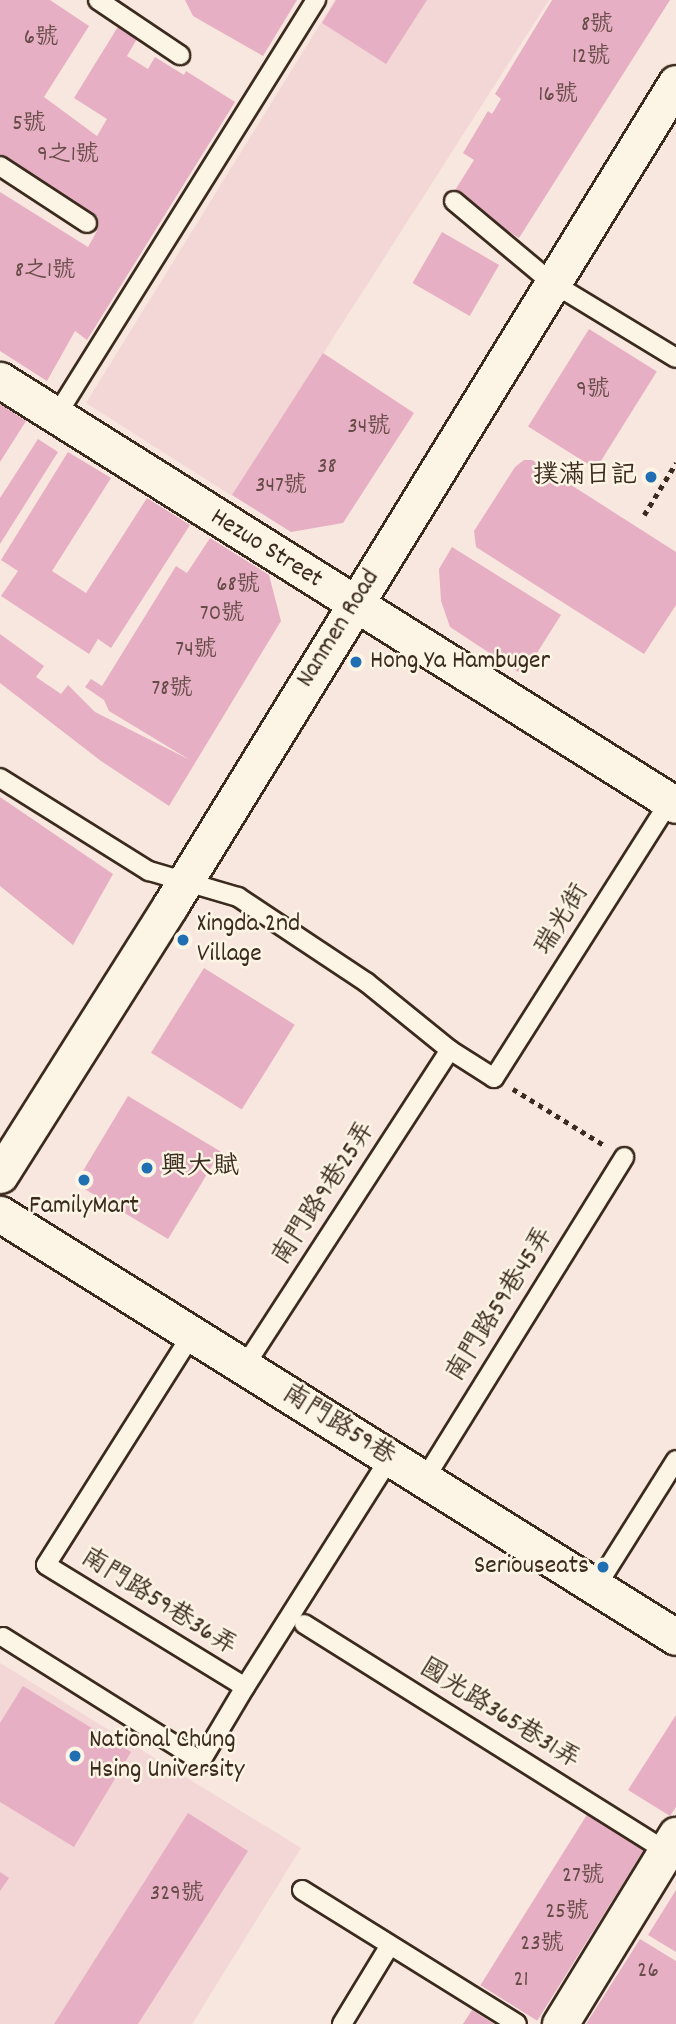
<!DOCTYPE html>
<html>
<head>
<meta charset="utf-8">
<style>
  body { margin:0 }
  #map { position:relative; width:676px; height:2024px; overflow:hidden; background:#f8e7de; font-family:Dekko,"LXGW WenKai TC",sans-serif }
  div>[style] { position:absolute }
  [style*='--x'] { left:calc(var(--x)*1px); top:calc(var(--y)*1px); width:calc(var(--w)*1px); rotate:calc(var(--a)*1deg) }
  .built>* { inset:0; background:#f3d6d6 }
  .building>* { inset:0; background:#e7afc4; transform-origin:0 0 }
  .path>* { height:4.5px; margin-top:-2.25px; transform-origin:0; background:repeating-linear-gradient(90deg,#3b2a1e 0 5px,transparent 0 10px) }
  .roads { filter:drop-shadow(2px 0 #3b2a1e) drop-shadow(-2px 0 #3b2a1e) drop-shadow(0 2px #3b2a1e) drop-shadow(0 -2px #3b2a1e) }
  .service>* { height:18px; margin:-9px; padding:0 9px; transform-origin:9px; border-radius:9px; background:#fcf5e5 }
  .minor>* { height:35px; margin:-17.5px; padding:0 17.5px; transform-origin:17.5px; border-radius:17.5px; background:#fcf5e5 }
  .dots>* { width:19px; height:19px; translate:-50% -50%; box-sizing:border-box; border:4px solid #fcf5e5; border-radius:50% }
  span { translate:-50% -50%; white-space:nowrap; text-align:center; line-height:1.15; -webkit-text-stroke:5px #fcf5e5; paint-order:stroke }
  .number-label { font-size:23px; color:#664b48 }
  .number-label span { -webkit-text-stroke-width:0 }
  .poi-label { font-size:26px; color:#3b2a1e }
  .right { translate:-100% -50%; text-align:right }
  .left { translate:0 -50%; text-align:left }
  .street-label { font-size:26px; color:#3b2a1e }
</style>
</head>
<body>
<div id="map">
  <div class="built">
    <i style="clip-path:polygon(335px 0,549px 0,232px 496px,86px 403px)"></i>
    <i style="clip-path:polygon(0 1663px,301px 1848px,192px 2024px,0 2024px)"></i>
  </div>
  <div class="building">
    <i style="clip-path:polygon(0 0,50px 0,89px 26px,44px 97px,97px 136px,107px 119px,74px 98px,119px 25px,138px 37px,127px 56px,148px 69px,155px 57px,184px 75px,186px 71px,235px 102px,87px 340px,75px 331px,47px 381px,0 351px,0 192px,88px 247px,97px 231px,92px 228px,98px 217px,0 154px)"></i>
    <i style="clip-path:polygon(185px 0,297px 0,263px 56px,193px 16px)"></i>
    <i style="clip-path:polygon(336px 0,427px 0,386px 64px,322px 23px)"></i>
    <i style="clip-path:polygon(552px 0,670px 0,519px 238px,503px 228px,500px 232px,452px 195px,474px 160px,463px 153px,488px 111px,492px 114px,501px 99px,495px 94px)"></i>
    <i style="left:442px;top:232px;width:66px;height:59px;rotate:30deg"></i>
    <i style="left:589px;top:329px;width:80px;height:115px;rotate:32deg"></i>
    <i style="clip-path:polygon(323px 353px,414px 413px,343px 523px,291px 532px,232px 495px)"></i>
    <i style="clip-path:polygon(0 404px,26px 421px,0 462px)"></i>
    <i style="clip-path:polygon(38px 439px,58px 452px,0 544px,0 498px)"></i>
    <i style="clip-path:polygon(68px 452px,111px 478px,52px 571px,86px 593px,147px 498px,190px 525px,111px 648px,98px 639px,89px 654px,1px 596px,18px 571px,1px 560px)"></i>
    <i style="clip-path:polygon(524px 460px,532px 460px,676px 552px,676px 605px,644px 654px,476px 547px,474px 531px,515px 467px)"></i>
    <i style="clip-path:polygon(210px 538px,269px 575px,281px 621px,169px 806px,101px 761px,0 683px,0 634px,44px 666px,36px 677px,61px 694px,68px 685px,95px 712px,190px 760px,109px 711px,104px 700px,85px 687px,91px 679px,102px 686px,176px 566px,187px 573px)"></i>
    <i style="clip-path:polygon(452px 547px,561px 615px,523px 675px,450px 627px,441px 601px,439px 569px)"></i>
    <i style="clip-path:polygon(0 797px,113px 874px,73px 945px,0 886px)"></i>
    <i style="left:204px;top:968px;width:107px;height:100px;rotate:32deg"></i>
    <i style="left:128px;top:1096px;width:108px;height:102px;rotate:31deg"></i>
    <i style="clip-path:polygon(23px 1686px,131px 1752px,74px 1847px,0 1802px,0 1723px)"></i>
    <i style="clip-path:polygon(676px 1715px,676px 1807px,670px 1816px,628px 1790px)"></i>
    <i style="clip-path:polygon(188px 1813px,248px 1851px,138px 2024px,54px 2024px)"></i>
    <i style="left:588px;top:1813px;width:67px;height:203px;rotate:32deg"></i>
    <i style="clip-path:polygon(0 1872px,9px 1878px,0 1891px)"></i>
    <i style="clip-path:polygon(676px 1890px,676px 1952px,648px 1935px)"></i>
    <i style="clip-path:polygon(640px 1939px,676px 1961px,676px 2024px,586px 2024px)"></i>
    <i style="clip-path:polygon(472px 2010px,494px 2024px,463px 2024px)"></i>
  </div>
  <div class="path">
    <i style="--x:644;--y:515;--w:61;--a:-58.4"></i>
    <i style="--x:513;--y:1089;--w:107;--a:31.6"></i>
  </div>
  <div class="roads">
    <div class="service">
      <i style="--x:98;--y:0;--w:99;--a:33.9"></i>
      <i style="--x:0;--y:166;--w:104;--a:33.2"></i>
      <i style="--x:454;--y:201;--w:126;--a:39.9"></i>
      <i style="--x:551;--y:282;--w:146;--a:31.3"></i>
      <i style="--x:56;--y:416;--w:491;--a:-58"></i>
      <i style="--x:0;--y:778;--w:176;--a:32"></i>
      <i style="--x:149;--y:871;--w:93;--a:16.3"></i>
      <i style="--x:238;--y:897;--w:154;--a:33.6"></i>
      <i style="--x:366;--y:982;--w:108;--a:39"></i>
      <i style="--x:450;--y:1050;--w:52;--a:32.5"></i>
      <i style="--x:494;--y:1078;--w:333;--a:-57.6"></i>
      <i style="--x:192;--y:1334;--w:273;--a:122.3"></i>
      <i style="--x:46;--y:1565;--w:233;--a:31.5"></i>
      <i style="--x:245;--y:1687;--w:271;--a:-57.7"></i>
      <i style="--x:244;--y:1367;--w:378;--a:-57"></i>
      <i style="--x:424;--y:1480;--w:380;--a:-58.2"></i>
      <i style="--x:596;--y:1587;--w:150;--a:-57.8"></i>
      <i style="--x:304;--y:1624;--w:434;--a:32.1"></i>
      <i style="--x:3;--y:1637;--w:234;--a:32.1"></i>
      <i style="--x:201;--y:1761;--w:86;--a:-59.3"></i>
      <i style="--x:302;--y:1890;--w:253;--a:31.9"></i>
      <i style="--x:342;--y:2024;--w:92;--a:-58.7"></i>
    </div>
    <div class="minor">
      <i style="--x:0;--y:380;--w:798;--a:32.16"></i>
      <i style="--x:0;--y:1175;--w:318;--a:-57.7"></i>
      <i style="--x:170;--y:906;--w:966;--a:-58.42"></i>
      <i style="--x:0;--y:1214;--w:797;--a:32.04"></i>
      <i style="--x:560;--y:2024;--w:222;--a:-58.5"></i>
    </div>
  </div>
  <div class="dots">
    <i style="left:651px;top:477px;background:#1f6fb2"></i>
    <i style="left:356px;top:662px;background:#1f6fb2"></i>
    <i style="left:183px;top:940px;background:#1f6fb2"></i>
    <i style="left:147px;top:1168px;background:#1f6fb2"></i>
    <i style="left:84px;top:1180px;background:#1f6fb2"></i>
    <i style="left:603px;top:1567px;background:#1f6fb2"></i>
    <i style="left:75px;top:1756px;background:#1f6fb2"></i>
  </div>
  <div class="number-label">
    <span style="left:597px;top:26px">8號</span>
    <span style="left:41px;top:39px">6號</span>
    <span style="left:591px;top:58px">12號</span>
    <span style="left:558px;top:96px">16號</span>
    <span style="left:29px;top:125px">5號</span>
    <span style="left:68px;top:156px">9之1號</span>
    <span style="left:45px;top:272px">8之1號</span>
    <span style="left:593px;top:391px">9號</span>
    <span style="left:369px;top:428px">34號</span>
    <span style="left:327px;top:468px">38</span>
    <span style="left:281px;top:487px">347號</span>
    <span style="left:238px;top:586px">68號</span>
    <span style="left:222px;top:615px">70號</span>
    <span style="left:196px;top:651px">74號</span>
    <span style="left:172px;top:690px">78號</span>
    <span style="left:583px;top:1877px">27號</span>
    <span style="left:177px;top:1895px">329號</span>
    <span style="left:567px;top:1913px">25號</span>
    <span style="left:542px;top:1945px">23號</span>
    <span style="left:648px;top:1972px">26</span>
    <span style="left:521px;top:1981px">21</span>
  </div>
  <div class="poi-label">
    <span class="right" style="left:637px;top:477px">撲滿日記</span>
    <span class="left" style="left:370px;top:662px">Hong Ya Hambuger</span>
    <span class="left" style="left:197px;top:940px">Xingda 2nd<br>Village</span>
    <span class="left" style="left:161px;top:1168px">興大賦</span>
    <span style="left:84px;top:1207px">FamilyMart</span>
    <span class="right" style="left:589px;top:1567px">Seriouseats</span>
    <span class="left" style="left:89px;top:1756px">National Chung<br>Hsing University</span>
  </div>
  <div class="street-label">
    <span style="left:266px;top:549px;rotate:32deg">Hezuo Street</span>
    <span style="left:339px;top:629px;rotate:-58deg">Nanmen Road</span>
    <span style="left:563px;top:920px;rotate:-58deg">瑞光街</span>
    <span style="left:325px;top:1194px;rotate:-57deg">南門路9巷25弄</span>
    <span style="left:501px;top:1305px;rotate:-58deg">南門路59巷45弄</span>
    <span style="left:338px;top:1426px;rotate:32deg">南門路59巷</span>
    <span style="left:158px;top:1603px;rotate:32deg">南門路59巷36弄</span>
    <span style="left:499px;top:1715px;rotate:32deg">國光路365巷31弄</span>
  </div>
</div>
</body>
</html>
